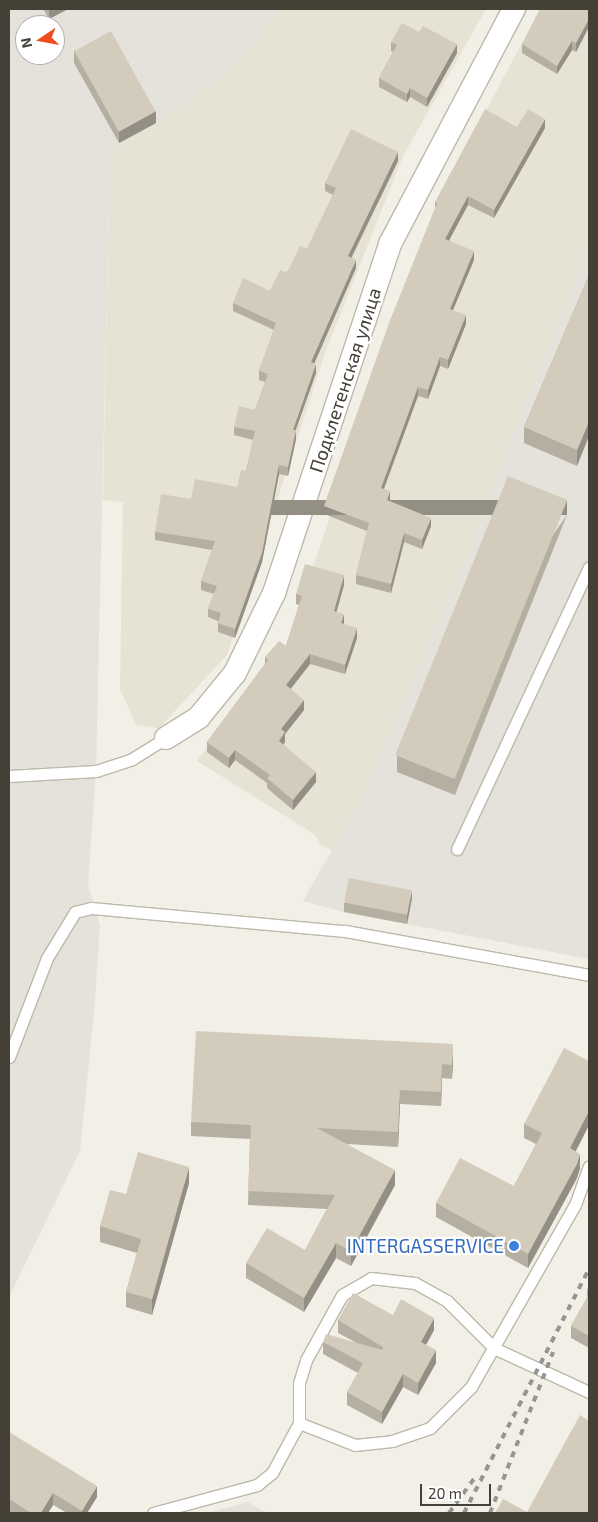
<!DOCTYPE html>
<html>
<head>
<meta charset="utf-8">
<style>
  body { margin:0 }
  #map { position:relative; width:598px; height:1522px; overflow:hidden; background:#f2efe6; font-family:"Exo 2",sans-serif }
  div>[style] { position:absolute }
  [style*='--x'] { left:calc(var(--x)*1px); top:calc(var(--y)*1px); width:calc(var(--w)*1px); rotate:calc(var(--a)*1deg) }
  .residential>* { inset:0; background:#e6e2d4 }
  .industrial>* { inset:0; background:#e5e1db }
  .roads { filter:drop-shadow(1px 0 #bdb8a9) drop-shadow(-1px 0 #bdb8a9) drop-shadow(0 1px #bdb8a9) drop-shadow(0 -1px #bdb8a9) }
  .service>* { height:11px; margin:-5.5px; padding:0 5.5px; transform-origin:5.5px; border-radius:5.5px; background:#fff }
  .minor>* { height:22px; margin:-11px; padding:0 11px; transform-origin:11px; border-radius:11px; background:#fff }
  .rail>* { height:4px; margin-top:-2px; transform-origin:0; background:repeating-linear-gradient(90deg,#959595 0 6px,transparent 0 12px) }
  .wall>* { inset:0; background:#b5afa2 }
  .shaded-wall>* { inset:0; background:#948f84; transform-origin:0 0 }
  .building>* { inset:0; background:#d3ccbc; transform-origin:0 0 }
  .dots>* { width:14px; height:14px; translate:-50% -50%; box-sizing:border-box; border:2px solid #fff; border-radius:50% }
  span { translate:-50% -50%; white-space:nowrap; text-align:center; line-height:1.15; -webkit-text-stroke:4.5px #fff; paint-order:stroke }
  .street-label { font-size:19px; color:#454036 }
  .shop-label { font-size:19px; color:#366cbe }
  .right { translate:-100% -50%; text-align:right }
  .frame { position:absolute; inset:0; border:10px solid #454036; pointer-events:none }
  .north { position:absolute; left:15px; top:15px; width:50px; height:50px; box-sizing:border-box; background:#fff; border:1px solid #b5b3af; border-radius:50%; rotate:258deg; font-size:14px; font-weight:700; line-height:20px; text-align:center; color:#454036 }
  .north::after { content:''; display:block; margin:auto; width:18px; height:22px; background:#f14c1e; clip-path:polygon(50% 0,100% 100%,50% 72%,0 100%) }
  .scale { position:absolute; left:420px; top:1484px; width:71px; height:22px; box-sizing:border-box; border:2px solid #454036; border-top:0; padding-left:6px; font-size:15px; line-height:18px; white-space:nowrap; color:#454036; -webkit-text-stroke:4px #fff; paint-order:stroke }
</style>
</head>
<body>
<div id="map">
  <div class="residential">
    <i style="clip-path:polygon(281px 9px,486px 9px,403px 156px,325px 353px,227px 655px,159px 728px,136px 725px,120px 689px,123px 502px,103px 500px,110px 152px,119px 143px,156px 123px,232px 70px)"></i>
    <i style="clip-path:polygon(540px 9px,589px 9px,589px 248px,516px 423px,483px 516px,363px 795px,332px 850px,322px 846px,314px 834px,197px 761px,287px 644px,437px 202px)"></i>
  </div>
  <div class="industrial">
    <i style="clip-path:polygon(evenodd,9px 9px,281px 9px,232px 70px,156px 123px,119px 143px,110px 152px,96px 771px,88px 884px,100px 926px,94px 1013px,80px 1151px,9px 1297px,9px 9px,25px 25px,55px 25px,55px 55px,25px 55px,25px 25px)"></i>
    <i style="clip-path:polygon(589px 248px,589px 959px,344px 912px,303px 901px,363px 795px,483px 516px,516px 423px)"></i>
    <i style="clip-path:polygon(248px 1502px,267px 1513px,207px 1513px)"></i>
  </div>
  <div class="roads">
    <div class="service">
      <i style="--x:9;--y:776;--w:87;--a:-3.3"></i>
      <i style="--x:96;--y:771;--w:38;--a:-18"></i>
      <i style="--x:132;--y:759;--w:40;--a:-32"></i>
      <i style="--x:457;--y:849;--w:311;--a:-64.9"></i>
      <i style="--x:9;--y:1057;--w:106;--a:-69"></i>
      <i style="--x:47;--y:958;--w:54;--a:-58.7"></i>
      <i style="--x:75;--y:912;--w:16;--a:-14"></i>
      <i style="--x:91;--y:908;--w:255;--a:5.2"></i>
      <i style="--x:345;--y:931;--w:248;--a:10.2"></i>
      <i style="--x:299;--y:1423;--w:60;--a:21.4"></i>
      <i style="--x:355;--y:1445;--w:37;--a:-6"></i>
      <i style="--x:392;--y:1441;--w:40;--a:-18.9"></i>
      <i style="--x:430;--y:1428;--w:58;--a:-45"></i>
      <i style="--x:471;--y:1387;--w:210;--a:-60.3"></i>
      <i style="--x:575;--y:1205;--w:41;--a:-70.3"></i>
      <i style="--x:153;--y:1513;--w:108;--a:-15.1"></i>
      <i style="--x:257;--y:1485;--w:19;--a:-39"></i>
      <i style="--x:272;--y:1473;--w:57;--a:-61.6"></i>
      <i style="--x:299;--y:1423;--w:40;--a:-90"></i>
      <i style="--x:299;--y:1383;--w:24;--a:-73"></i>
      <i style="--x:306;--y:1360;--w:74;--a:-61"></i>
      <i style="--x:342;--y:1295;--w:34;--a:-30"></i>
      <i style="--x:371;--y:1278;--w:44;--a:6.5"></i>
      <i style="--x:415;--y:1283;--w:37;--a:29"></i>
      <i style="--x:447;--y:1301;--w:66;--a:45"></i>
      <i style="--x:494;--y:1348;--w:105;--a:24.9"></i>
    </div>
    <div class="minor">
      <i style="--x:166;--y:738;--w:39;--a:-32"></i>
      <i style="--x:199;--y:717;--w:57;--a:-50.7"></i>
      <i style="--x:235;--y:673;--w:89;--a:-64"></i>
      <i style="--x:274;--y:593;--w:368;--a:-71.6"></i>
      <i style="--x:390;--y:244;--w:266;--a:-62.2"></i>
    </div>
  </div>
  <div class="rail">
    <i style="--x:449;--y:1513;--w:46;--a:-53.9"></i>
    <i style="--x:464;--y:1513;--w:274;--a:-62.9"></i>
    <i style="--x:490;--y:1513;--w:173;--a:-68.6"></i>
  </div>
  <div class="wall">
    <i style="clip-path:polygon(43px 9px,68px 9px,49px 19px)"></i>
    <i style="clip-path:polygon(589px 9px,589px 27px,576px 52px,572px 50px,557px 74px,522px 53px,522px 44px)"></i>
    <i style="clip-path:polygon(391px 42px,457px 53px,427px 107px,410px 97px,407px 102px,379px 87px,379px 78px,393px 52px,391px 51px)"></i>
    <i style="clip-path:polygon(74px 50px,156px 123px,119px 143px,74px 63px)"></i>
    <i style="clip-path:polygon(517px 127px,545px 128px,494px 218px,468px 205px,449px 240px,474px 260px,453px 310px,466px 324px,448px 369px,440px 366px,428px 399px,418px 396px,384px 489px,390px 500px,389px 501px,431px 526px,422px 549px,404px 542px,391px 593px,356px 584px,356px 575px,367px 531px,324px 514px,324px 506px,435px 209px,435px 202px)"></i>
    <i style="clip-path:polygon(398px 161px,352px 257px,356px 268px,314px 363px,316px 373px,295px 430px,296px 439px,288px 476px,279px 474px,262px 562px,235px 638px,218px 632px,218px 621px,208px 617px,208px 609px,214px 594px,201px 590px,201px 581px,212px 550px,155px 540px,155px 532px,191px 499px,237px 487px,246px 471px,253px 440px,234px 435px,234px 427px,255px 410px,265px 382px,259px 380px,259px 371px,274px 330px,233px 311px,233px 303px,270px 291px,307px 249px,333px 195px,325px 191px,325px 183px)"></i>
    <i style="clip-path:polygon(589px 275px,577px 466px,524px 443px,524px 427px)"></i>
    <i style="clip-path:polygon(567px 515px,455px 795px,397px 772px,397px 756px)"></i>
    <i style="clip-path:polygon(344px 585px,336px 612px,344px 624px,357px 638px,345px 674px,310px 664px,290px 689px,304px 710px,285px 734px,285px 742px,283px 744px,316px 782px,293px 810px,267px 788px,267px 783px,235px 760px,229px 768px,207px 752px,207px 742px,265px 664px,265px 657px,286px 646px,299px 605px,296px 604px,296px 594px)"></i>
    <i style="clip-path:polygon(412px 898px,407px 924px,344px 912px,344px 903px)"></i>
    <i style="clip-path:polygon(453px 1059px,452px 1079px,442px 1078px,441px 1106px,400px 1104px,398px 1147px,347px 1144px,395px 1185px,351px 1266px,336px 1258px,304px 1312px,246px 1278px,246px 1263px,305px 1250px,327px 1209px,248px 1205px,250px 1139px,191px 1136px,191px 1122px)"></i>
    <i style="clip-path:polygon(589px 1061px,589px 1125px,576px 1151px,580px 1168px,577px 1178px,528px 1268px,436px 1217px,436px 1203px,514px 1186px,536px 1144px,524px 1138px,524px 1124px)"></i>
    <i style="clip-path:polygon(189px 1183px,152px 1315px,126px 1307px,126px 1292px,137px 1253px,100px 1242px,100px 1226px,126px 1194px)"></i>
    <i style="clip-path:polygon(589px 1285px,589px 1348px,571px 1338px,571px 1326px,587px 1298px,587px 1290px)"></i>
    <i style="clip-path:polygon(393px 1315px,434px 1330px,426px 1345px,436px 1363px,418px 1395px,403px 1387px,382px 1424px,347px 1405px,347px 1392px,358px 1373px,323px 1354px,323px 1342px,355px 1342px,338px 1333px,338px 1320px)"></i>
    <i style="clip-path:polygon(9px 1432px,97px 1497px,87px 1513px,67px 1513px,53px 1505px,48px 1513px,13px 1513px,9px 1511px)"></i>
  </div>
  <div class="shaded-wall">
    <i style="clip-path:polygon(49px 9px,68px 9px,49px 19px)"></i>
    <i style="clip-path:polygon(589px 19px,589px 27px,576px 52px,576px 43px)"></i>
    <i style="clip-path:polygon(572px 41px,572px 50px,557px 74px,557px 66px)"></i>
    <i style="clip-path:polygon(457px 44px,457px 53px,427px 107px,427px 98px)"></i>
    <i style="clip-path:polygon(410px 88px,410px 97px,407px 102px,407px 94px)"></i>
    <i style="clip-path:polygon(156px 111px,156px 123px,119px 143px,119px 130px)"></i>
    <i style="clip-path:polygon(545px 119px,545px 128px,494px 218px,494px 210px)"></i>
    <i style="clip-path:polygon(398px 152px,398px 161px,348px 264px,348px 256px)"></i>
    <i style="clip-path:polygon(468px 196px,468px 205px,445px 248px,445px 239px)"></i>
    <i style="clip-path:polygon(474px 251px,474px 260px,450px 317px,450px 309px)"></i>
    <i style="clip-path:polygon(356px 260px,356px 268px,311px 371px,311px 362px)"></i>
    <i style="clip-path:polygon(466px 315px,466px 324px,448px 369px,448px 360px)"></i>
    <i style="clip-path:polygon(440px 357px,440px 366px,428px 399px,428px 390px)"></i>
    <i style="clip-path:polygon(316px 364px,316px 373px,293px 438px,293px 430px)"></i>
    <i style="clip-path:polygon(418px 387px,418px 396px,381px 496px,381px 488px)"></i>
    <i style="clip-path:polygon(589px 421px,589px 436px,577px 466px,577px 450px)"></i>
    <i style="clip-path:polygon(296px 430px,296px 439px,288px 476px,288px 467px)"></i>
    <i style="clip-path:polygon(279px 465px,279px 474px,262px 562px,235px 638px,235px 629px)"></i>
    <i style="clip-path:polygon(390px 491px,390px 500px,387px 509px,387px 500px)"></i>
    <i style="left:567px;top:500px;width:15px;height:302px;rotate:90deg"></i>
    <i style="clip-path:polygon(431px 518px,431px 526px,422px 549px,422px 540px)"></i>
    <i style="clip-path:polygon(404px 533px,404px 542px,391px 593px,391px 584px)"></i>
    <i style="clip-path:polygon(344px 575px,344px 585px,334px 621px,334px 611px)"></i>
    <i style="clip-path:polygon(344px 614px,344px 624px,341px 623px)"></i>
    <i style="clip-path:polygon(357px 628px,357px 638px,345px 674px,345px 665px)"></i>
    <i style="clip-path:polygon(310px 654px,310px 664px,286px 695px,286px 685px)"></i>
    <i style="clip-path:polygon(304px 700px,304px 710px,285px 734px,285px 742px,279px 750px,279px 741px,281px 729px)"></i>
    <i style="clip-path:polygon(235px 750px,235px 760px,229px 768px,229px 758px)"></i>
    <i style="clip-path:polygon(316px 772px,316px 782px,293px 810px,293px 800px)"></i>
    <i style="clip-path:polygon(412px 890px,412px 898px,407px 924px,407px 915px)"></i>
    <i style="clip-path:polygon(453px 1044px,453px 1059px,452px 1079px,452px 1065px)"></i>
    <i style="clip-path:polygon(442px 1064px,442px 1078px,441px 1106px,441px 1092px)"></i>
    <i style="clip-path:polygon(400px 1090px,400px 1104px,398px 1147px,398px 1132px)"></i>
    <i style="clip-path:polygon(589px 1111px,589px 1125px,570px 1162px,570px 1148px)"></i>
    <i style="clip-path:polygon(580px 1154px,580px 1168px,577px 1178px,528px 1268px,528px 1254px)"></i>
    <i style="clip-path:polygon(189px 1167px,189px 1183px,152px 1315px,152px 1299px)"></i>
    <i style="clip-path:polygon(395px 1170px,395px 1185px,351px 1266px,351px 1251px)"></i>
    <i style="clip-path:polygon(336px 1243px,336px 1258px,304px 1312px,304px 1298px)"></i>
    <i style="clip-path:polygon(434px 1318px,434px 1330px,421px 1354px,421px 1342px)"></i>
    <i style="clip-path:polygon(436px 1350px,436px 1363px,418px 1395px,418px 1383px)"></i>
    <i style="clip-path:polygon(403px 1374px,403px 1387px,382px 1424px,382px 1412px)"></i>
    <i style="clip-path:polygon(97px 1486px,97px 1497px,87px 1513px,82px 1513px,82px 1511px)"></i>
    <i style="clip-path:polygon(53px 1493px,53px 1505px,48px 1513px,41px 1513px)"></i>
  </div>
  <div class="building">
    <i style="clip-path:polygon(540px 9px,589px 9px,589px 19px,576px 43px,572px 41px,557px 66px,522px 44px)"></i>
    <i style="clip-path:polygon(402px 23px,419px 32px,423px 26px,457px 44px,427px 98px,410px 88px,407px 94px,379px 78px,397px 45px,391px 42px)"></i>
    <i style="left:111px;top:31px;width:92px;height:42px;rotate:61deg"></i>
    <i style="clip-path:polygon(485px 109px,517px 127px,528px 109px,545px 119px,494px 210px,468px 196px,445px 239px,474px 251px,450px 309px,466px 315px,448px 360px,440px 357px,428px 390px,418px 387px,381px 488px,390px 491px,387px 500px,431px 518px,422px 540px,404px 533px,391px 584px,356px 575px,369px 523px,324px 506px,389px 323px,437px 203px,435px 202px)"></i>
    <i style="clip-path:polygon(351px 129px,398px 152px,348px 256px,356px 260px,311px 362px,316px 364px,293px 430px,296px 430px,288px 467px,279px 465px,262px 553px,235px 629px,218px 623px,221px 613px,208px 609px,217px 586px,201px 581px,215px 541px,155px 532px,161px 494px,191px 499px,195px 479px,237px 487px,241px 470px,246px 471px,255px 431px,234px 427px,239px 406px,255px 410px,268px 374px,259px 371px,276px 323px,233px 303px,243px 278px,270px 291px,280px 270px,287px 273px,300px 246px,307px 249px,336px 188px,325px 183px)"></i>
    <i style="clip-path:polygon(589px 275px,589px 421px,577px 450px,524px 427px)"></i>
    <i style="left:508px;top:476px;width:64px;height:301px;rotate:22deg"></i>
    <i style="clip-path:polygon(305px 564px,344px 575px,334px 611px,344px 614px,341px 623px,357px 628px,345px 665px,310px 654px,286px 685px,304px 700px,281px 729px,285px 732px,279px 741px,316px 772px,293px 800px,267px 778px,270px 775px,235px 750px,229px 758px,207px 742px,268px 660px,265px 657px,279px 641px,286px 646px,302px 596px,296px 594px)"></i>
    <i style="left:349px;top:878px;width:64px;height:25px;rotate:11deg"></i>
    <i style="clip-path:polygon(196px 1031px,453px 1044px,452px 1065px,442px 1064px,441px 1092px,400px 1090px,398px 1132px,317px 1128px,395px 1170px,351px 1251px,336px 1243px,304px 1298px,246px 1263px,267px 1228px,305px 1250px,335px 1195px,248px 1191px,251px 1125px,191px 1122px)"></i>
    <i style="clip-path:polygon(564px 1048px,589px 1061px,589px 1111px,570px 1148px,580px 1154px,577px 1164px,528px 1254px,436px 1203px,460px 1158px,514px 1186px,542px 1133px,524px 1124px)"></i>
    <i style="clip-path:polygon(138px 1152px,189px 1167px,152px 1299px,126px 1292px,141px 1239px,100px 1226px,110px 1190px,126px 1194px)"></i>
    <i style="clip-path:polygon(589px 1285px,589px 1291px,587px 1290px)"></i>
    <i style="clip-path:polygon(353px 1293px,393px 1315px,401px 1299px,434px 1318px,421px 1342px,436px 1350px,418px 1383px,403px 1374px,382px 1412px,347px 1392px,363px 1363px,323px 1342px,326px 1334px,382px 1350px,383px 1347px,338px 1320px)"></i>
    <i style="clip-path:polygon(589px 1294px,589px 1336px,571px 1326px)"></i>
    <i style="clip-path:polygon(580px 1415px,589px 1421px,589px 1513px,495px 1513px,503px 1499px,527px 1512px)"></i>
    <i style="clip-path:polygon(9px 1432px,97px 1486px,82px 1511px,53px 1493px,41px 1513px,31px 1513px,9px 1499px)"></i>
  </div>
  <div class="dots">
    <i style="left:514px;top:1246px;background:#3f7fe0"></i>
  </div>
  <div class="street-label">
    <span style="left:345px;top:380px;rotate:-72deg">Подклетенская улица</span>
  </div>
  <div class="shop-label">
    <span class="right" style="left:504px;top:1246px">INTERGASSERVICE</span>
  </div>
  <div class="frame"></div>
  <div class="north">N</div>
  <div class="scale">20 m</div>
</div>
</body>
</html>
